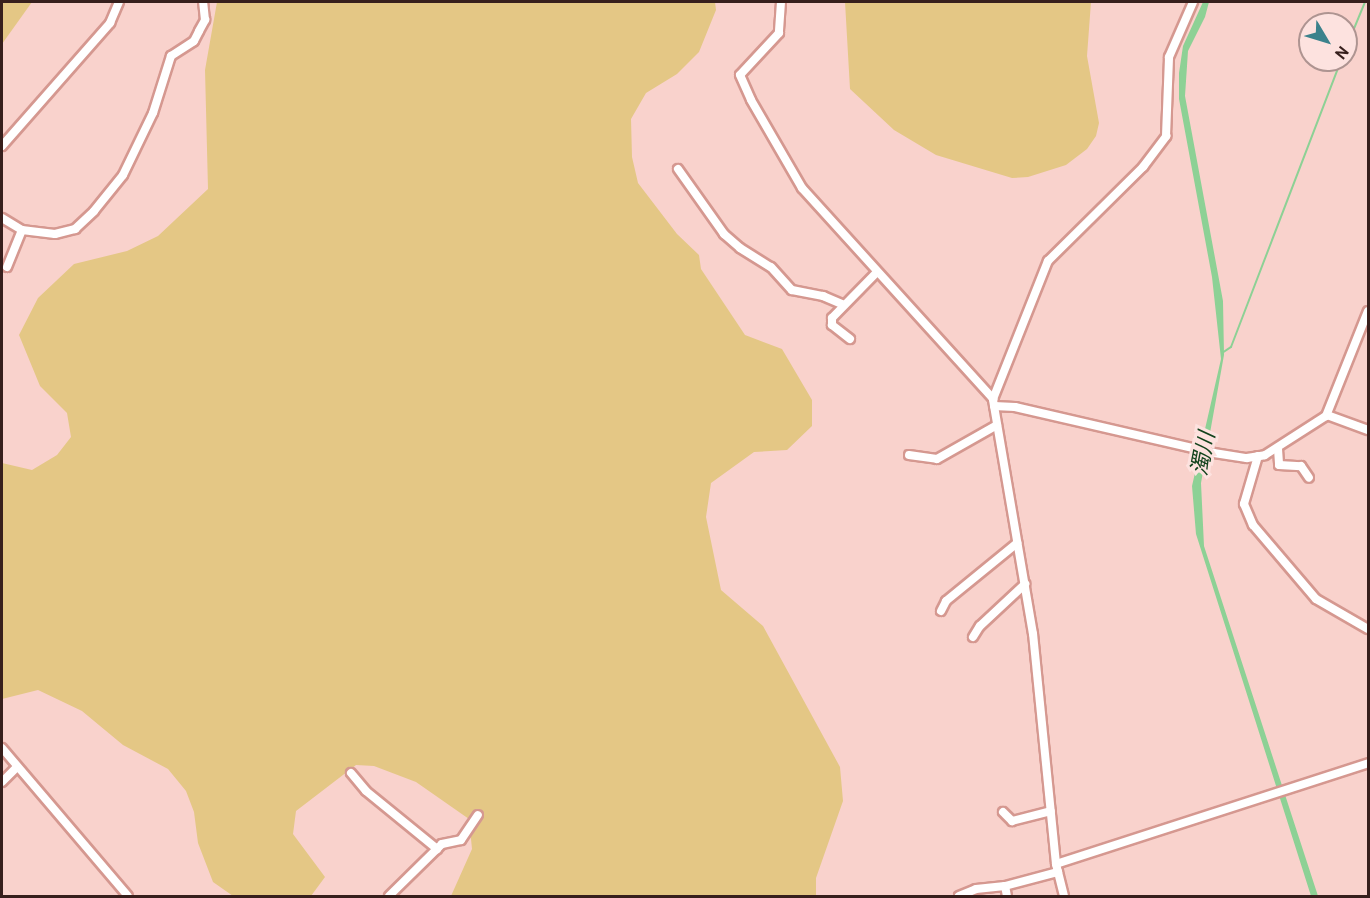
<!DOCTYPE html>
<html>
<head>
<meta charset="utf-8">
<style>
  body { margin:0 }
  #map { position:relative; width:1370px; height:898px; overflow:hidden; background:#f9d2cc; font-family:Overpass,"Noto Sans JP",sans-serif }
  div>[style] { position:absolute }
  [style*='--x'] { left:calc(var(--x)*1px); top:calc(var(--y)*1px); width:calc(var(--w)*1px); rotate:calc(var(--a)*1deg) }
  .green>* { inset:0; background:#e4c785 }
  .water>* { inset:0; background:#8dd195 }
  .stream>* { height:2px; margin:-1px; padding:0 1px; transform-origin:1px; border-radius:1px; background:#8dd195 }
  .roads { filter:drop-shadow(2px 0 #d59890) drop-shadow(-2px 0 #d59890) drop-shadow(0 2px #d59890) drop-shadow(0 -2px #d59890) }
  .minor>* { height:8px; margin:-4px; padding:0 4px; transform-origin:4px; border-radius:4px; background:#fff }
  span { translate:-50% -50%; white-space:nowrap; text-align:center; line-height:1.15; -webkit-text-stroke:6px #fde2df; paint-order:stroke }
  .water-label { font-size:22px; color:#13431d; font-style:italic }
  .frame { position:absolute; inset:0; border:3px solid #371f1c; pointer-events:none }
  .north { position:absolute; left:1298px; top:12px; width:60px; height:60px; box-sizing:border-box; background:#fde2df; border:2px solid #ae9491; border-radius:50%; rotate:128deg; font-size:16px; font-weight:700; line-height:24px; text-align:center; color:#371f1c }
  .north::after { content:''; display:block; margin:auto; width:21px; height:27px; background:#3c828c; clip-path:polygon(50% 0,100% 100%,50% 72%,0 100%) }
</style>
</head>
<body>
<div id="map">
  <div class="green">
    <i style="clip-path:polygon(2px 2px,32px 2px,2px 44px)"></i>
    <i style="clip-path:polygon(217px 2px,715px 2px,716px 10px,699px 52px,677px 74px,646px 93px,631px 119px,632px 157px,638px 183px,677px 234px,699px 255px,701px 269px,745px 335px,782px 349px,812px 400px,812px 426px,787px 450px,754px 452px,711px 483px,706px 517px,721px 590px,763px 626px,840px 767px,843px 801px,816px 878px,816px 896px,451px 896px,472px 849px,469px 819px,416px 782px,374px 766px,356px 765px,296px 811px,293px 834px,325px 877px,311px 896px,233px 896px,213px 882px,198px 843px,194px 812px,186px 791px,168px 769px,123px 745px,82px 711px,38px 690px,2px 699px,2px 463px,32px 470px,57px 455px,71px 437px,67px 413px,40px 386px,19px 335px,38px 298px,74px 264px,127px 251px,158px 236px,208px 189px,205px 70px)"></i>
    <i style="clip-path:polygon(845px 2px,1091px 2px,1087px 56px,1099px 123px,1096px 136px,1087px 149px,1066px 165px,1028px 177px,1012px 178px,936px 155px,894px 130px,850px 89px)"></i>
  </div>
  <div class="water">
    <i style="clip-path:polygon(1203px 2px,1209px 2px,1205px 17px,1188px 51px,1185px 96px,1223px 301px,1224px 355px,1201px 483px,1204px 546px,1318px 896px,1311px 896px,1196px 534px,1192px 486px,1221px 359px,1212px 277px,1179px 99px,1179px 73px,1183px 46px)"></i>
  </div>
  <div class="stream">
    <i style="--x:1346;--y:48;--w:50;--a:-67.6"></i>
    <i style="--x:1222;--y:353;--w:11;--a:-34"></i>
    <i style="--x:1231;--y:347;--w:307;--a:-69"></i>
  </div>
  <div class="roads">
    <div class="minor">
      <i style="--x:781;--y:2;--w:31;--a:94"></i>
      <i style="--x:779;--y:33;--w:57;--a:132.9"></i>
      <i style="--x:740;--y:75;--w:27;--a:66"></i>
      <i style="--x:751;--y:100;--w:102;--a:59.9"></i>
      <i style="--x:802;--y:188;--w:285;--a:47.8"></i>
      <i style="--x:2;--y:146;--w:164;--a:-48.7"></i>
      <i style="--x:110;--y:23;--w:23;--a:-67"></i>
      <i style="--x:678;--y:169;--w:80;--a:54.7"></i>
      <i style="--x:724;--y:234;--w:21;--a:41"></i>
      <i style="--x:740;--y:248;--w:36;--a:32"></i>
      <i style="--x:771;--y:267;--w:31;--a:48"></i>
      <i style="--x:792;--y:290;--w:32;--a:11"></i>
      <i style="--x:823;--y:296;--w:21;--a:23"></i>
      <i style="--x:2;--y:218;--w:23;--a:31"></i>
      <i style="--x:22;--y:230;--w:33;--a:7"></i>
      <i style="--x:55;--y:234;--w:21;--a:-14"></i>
      <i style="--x:75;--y:229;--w:26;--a:-43"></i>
      <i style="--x:94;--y:211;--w:46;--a:-51.1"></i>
      <i style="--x:123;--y:175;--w:69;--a:-64.2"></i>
      <i style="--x:153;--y:113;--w:60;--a:-72.5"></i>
      <i style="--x:171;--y:56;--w:27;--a:-33"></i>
      <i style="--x:194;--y:41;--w:11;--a:-63"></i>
      <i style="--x:199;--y:31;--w:13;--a:-61"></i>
      <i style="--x:205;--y:20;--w:18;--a:-96"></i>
      <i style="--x:7;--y:267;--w:40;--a:-68"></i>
      <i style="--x:850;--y:339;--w:23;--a:-142"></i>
      <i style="--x:832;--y:325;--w:7;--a:-90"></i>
      <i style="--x:832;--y:318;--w:63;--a:-45.6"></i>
      <i style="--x:994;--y:406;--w:21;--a:3"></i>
      <i style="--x:1015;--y:407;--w:204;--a:13"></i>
      <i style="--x:1214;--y:453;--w:33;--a:9"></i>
      <i style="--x:1247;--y:458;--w:18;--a:-9"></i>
      <i style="--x:1265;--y:455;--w:72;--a:-32.6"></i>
      <i style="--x:1326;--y:416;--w:113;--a:-68.2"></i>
      <i style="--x:1327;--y:415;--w:44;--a:20.1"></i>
      <i style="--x:1278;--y:449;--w:16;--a:86"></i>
      <i style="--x:1279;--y:465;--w:22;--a:3"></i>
      <i style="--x:1301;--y:466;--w:14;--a:56"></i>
      <i style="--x:909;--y:455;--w:28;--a:8"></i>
      <i style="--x:937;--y:459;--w:69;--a:-29.5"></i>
      <i style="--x:1258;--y:456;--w:50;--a:106.3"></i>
      <i style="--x:1244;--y:504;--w:23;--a:67"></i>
      <i style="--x:1253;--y:525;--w:97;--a:49.6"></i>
      <i style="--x:1316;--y:599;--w:60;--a:30"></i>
      <i style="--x:941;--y:611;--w:11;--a:-63"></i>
      <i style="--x:946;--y:601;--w:92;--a:-39.2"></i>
      <i style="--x:973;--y:637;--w:13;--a:-58"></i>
      <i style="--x:980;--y:626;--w:62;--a:-43"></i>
      <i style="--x:2;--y:748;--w:194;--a:49.6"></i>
      <i style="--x:351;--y:773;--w:23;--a:50"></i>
      <i style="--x:366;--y:791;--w:92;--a:39.2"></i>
      <i style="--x:2;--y:782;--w:21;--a:-45"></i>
      <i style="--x:1003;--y:812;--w:13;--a:45"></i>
      <i style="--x:1012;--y:821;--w:40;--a:-14.4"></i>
      <i style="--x:1056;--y:864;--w:328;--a:-17.9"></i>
      <i style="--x:1005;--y:886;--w:10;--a:79"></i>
      <i style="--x:389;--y:896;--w:74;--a:-44.5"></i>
      <i style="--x:442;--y:844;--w:19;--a:-12"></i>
      <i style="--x:461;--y:840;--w:30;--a:-56"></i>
      <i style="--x:959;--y:896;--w:18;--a:-22"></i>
      <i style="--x:976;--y:889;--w:29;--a:-6"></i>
      <i style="--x:1005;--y:886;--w:55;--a:-14.8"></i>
      <i style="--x:1064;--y:896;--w:33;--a:-104"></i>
      <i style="--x:1056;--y:864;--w:231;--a:-95.7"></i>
      <i style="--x:1033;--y:634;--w:238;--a:-99.7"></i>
      <i style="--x:993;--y:399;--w:149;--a:-68.3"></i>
      <i style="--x:1048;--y:261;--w:134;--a:-44.7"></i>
      <i style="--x:1143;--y:167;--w:39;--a:-53"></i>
      <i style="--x:1166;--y:136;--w:79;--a:-87.8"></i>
      <i style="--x:1169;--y:57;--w:60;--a:-66.4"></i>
    </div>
  </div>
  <div class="water-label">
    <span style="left:1205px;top:454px;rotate:-79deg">濁川</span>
  </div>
  <div class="frame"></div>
  <div class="north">N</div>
</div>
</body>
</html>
